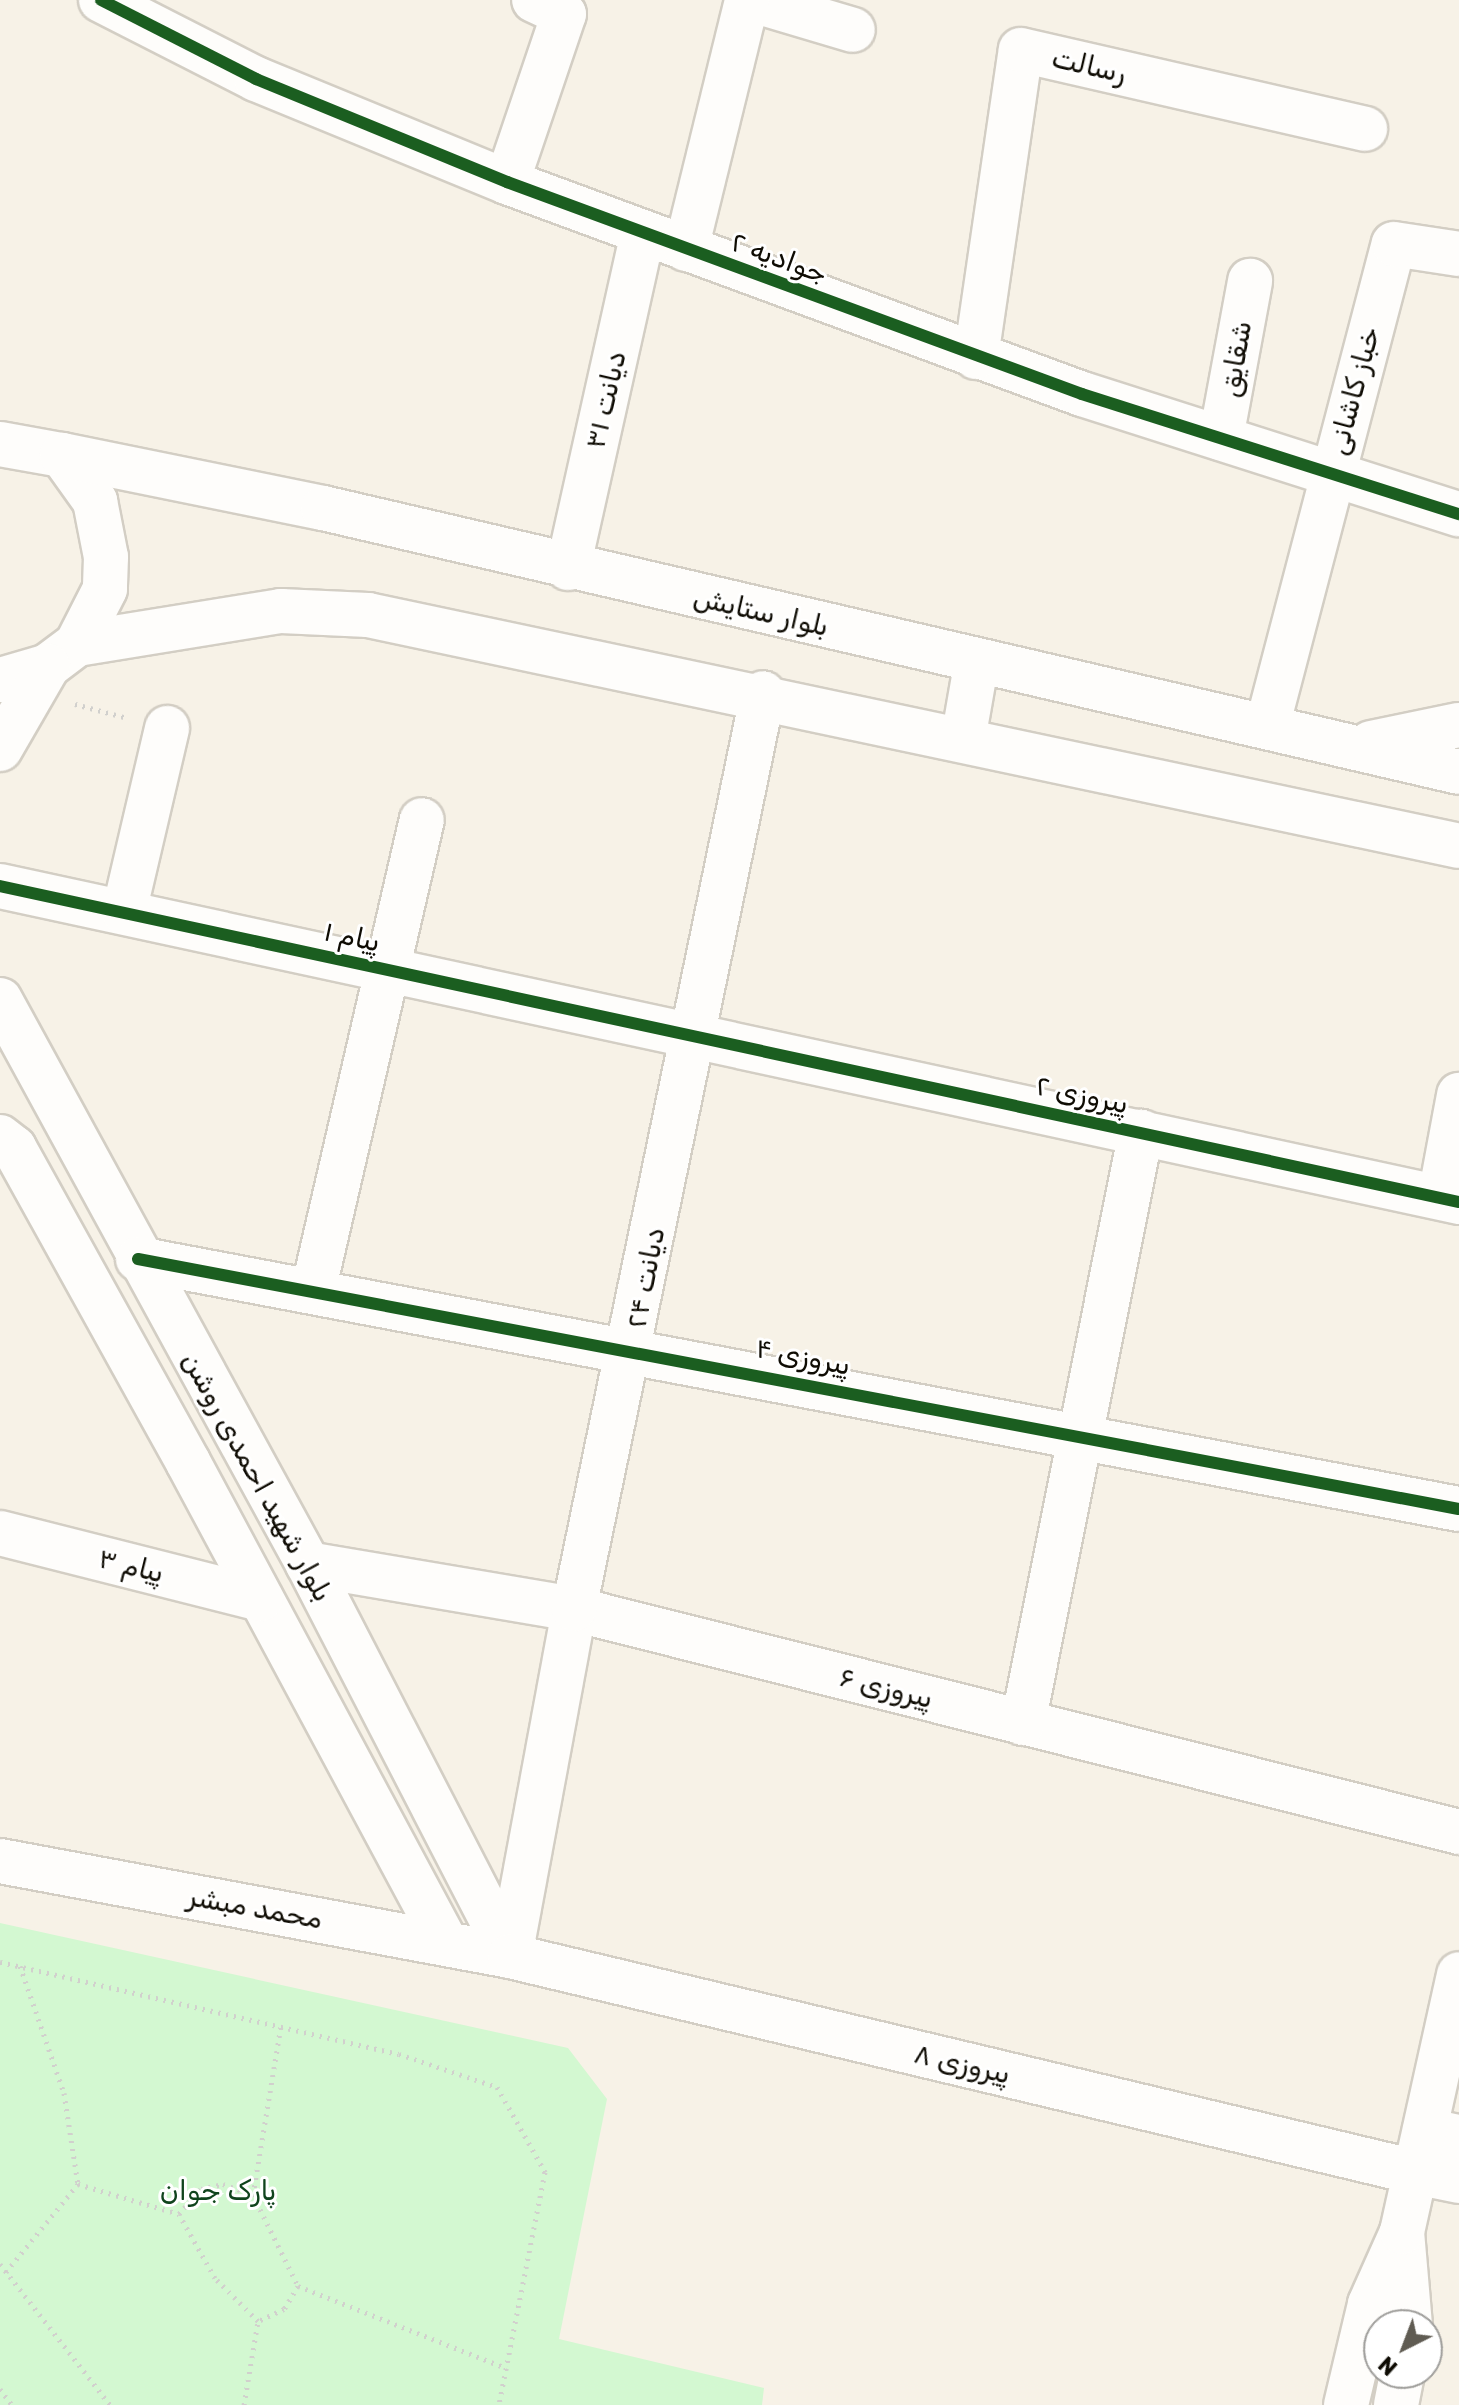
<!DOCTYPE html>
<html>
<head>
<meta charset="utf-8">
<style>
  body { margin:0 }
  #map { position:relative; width:1459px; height:2405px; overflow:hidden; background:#f7f2e7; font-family:Rubik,Vazirmatn,sans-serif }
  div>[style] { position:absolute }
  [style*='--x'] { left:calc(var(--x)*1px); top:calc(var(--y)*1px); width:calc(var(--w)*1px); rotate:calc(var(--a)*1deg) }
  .green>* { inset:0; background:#d3f8d1 }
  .path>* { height:5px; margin-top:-2.5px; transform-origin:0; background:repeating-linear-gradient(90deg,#d1d0cd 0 2px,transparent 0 8px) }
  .roads { filter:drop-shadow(2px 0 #d3cec4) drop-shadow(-2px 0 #d3cec4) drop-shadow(0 2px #d3cec4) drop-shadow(0 -2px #d3cec4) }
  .minor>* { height:44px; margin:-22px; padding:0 22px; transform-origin:22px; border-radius:22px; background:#fefdfb }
  .major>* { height:44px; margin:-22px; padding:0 22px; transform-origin:22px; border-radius:22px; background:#fefdfb }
  .cycleway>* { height:12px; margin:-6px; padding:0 6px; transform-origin:6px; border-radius:6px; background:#1b5e20 }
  span { translate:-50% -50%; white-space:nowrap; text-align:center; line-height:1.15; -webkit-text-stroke:6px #fff; paint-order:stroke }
  .street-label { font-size:28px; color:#0f0c04 }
  .park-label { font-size:28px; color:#10441d }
  .north { position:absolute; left:1363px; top:2309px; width:80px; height:80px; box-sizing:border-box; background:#fff; border:2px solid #9f9e9b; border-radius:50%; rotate:222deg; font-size:22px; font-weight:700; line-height:32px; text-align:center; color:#0f0c04 }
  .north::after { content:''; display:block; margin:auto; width:28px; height:36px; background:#605c53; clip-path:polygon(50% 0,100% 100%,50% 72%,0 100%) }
</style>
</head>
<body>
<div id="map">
  <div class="green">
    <i style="clip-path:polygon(0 1923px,568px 2048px,607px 2099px,559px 2339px,764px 2388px,762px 2405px,0 2405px)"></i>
  </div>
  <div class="path">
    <i style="--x:75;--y:704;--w:51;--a:14.9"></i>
    <i style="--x:0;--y:1962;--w:409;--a:13"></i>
    <i style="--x:399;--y:2054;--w:103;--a:18.6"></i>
    <i style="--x:497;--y:2087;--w:98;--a:60.5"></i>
    <i style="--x:545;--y:2172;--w:237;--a:101.2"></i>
    <i style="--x:20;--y:1966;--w:134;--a:70.9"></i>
    <i style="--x:64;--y:2093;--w:92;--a:81.3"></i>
    <i style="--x:223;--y:2184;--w:32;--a:20"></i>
    <i style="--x:253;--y:2195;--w:102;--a:63.7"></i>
    <i style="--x:298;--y:2286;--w:27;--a:121"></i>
    <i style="--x:284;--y:2309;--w:29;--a:155"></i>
    <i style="--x:258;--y:2321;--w:61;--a:-135"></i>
    <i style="--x:215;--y:2278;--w:73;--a:-119.4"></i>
    <i style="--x:179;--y:2214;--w:33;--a:-49"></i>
    <i style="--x:201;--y:2189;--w:23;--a:-13"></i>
    <i style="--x:253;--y:2195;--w:171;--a:-80.6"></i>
    <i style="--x:0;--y:2264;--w:179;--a:52"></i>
    <i style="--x:6;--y:2272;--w:114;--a:-50.7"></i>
    <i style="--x:78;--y:2184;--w:105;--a:16.5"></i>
    <i style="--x:298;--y:2286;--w:224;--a:21.5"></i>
    <i style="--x:0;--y:2389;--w:20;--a:53"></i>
    <i style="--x:244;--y:2405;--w:85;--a:-80.5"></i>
  </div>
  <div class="roads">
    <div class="minor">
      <i style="--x:101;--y:0;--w:174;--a:27"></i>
      <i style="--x:256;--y:79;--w:271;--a:22.3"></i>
      <i style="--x:507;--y:182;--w:613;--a:20.24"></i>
      <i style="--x:1082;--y:394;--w:396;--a:17.7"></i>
      <i style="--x:752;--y:0;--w:105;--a:16.5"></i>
      <i style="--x:507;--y:182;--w:177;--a:-71.3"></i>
      <i style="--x:564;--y:14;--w:33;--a:-155"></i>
      <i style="--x:686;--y:249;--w:256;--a:-76.2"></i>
      <i style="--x:976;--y:357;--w:310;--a:-81.7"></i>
      <i style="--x:1021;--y:50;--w:353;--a:12.9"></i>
      <i style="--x:1221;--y:438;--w:160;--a:-79.5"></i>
      <i style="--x:568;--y:568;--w:343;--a:-77.4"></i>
      <i style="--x:1268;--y:723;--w:495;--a:-75.3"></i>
      <i style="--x:1394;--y:244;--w:66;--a:8.7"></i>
      <i style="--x:0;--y:886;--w:1493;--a:12.22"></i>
      <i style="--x:124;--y:912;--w:189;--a:-76.8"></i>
      <i style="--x:0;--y:1000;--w:643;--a:61.36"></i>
      <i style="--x:308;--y:1564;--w:441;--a:62.7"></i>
      <i style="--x:0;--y:1137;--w:18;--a:38"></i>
      <i style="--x:14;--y:1148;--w:359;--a:61"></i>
      <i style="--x:188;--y:1462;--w:546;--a:61.79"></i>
      <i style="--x:1440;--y:1197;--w:104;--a:-79.4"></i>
      <i style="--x:138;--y:1259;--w:1344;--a:10.72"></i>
      <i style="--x:314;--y:1287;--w:479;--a:-77"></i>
      <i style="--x:0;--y:1533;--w:269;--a:14.2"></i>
      <i style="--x:308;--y:1564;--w:270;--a:9.6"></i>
      <i style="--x:574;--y:1609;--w:913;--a:14.14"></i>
      <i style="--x:1023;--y:1723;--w:603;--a:-78.71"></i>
      <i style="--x:510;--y:1956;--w:353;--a:-79.5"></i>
      <i style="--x:574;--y:1609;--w:935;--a:-78.34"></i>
      <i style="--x:1425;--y:2130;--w:35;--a:12"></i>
      <i style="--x:1415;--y:2172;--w:45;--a:11.6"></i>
    </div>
    <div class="major">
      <i style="--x:0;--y:444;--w:63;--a:10.1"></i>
      <i style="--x:62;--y:455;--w:57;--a:54.3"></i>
      <i style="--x:95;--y:501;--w:57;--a:78.9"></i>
      <i style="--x:106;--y:557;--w:32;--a:92"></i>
      <i style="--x:105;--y:589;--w:62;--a:117"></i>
      <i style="--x:77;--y:644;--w:36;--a:143"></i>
      <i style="--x:48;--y:666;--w:50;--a:163.7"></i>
      <i style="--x:62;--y:455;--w:266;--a:11.5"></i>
      <i style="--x:323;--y:508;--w:1166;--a:13.08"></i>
      <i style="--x:77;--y:644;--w:207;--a:-9.2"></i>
      <i style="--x:281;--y:611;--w:87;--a:2.6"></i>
      <i style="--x:368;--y:615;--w:1115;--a:11.95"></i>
      <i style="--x:963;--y:740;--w:81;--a:-80.1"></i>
      <i style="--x:1371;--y:743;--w:90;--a:-11.6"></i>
      <i style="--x:0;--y:749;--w:96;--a:-60"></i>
      <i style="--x:0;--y:1861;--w:519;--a:10.55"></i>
      <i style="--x:510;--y:1956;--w:930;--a:13.42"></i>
      <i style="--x:1402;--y:2232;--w:93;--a:85.1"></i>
      <i style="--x:1346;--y:2405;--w:104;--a:-76.6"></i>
      <i style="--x:1370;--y:2304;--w:79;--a:-66"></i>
      <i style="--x:1402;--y:2232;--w:264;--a:-77.5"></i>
      <i style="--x:1396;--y:2405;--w:33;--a:-79"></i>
    </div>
  </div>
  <div class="cycleway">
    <i style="--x:101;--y:0;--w:174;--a:27"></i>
    <i style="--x:256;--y:79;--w:271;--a:22.3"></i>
    <i style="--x:507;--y:182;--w:613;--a:20.24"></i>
    <i style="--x:1082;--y:394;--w:396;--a:17.7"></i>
    <i style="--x:0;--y:886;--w:1493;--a:12.22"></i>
    <i style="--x:138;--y:1259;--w:1344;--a:10.72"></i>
  </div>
  <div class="street-label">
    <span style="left:1089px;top:66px;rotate:13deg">رسالت</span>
    <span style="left:779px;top:258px;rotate:20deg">جوادیه ۲</span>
    <span style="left:1236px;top:359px;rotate:-80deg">شقایق</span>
    <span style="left:1354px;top:391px;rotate:-75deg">خباز کاشانی</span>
    <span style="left:606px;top:400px;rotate:-77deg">دیانت ۳۱</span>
    <span style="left:761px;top:612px;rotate:13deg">بلوار ستایش</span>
    <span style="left:352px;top:937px;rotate:12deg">پیام ۱</span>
    <span style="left:1082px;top:1095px;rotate:12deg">پیروزی ۲</span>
    <span style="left:646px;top:1278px;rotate:-79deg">دیانت ۲۴</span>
    <span style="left:803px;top:1357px;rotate:11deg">پیروزی ۴</span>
    <span style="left:257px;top:1477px;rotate:61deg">بلوار شهید احمدی روشن</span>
    <span style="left:131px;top:1566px;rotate:14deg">پیام ۳</span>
    <span style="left:886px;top:1688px;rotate:14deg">پیروزی ۶</span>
    <span style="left:255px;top:1908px;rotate:10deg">محمد مبشر</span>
    <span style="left:962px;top:2064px;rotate:13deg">پیروزی ۸</span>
  </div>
  <div class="park-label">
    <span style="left:218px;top:2191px">پارک جوان</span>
  </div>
  <div class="north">N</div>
</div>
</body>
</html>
